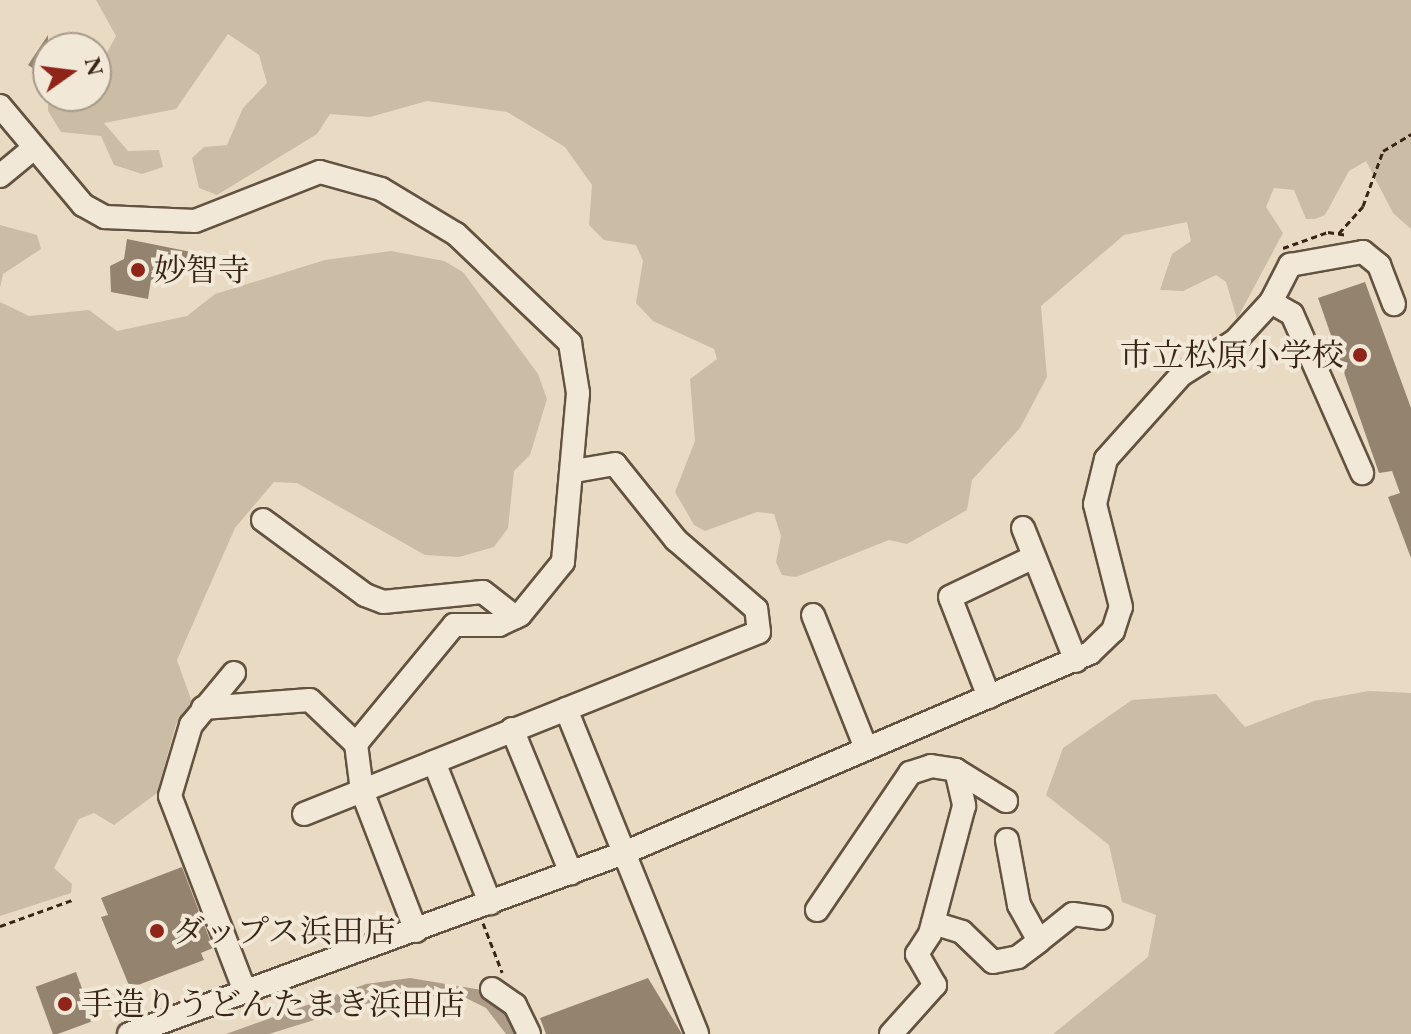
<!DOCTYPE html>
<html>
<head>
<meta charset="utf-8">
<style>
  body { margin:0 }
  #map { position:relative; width:1411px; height:1034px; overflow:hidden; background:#e9dbc3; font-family:"EB Garamond","Noto Serif JP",serif }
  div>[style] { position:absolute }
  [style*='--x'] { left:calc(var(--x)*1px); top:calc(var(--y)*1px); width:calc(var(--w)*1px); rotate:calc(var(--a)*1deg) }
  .green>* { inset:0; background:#cbbca5 }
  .water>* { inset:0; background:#ad9d88 }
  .building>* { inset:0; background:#94846f; transform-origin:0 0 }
  .path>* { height:3px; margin-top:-1.5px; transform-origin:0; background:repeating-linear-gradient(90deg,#382514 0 6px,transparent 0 10px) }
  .roads { filter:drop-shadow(2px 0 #645240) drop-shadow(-2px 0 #645240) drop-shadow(0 2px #645240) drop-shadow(0 -2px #645240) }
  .minor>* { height:22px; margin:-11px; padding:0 11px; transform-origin:11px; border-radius:11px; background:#f1e8d8 }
  .dots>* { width:22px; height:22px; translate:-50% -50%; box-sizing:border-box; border:4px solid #f1e8d8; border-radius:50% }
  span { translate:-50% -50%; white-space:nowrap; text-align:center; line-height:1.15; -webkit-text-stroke:8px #f1e8d8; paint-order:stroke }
  .poi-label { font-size:32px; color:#382514 }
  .left { translate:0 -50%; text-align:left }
  .right { translate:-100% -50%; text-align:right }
  .north { position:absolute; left:32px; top:32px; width:80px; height:80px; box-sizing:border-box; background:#f1e8d8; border:2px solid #a79a8a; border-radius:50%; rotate:76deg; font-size:22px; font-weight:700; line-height:32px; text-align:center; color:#382514 }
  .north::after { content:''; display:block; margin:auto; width:28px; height:36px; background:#8f2418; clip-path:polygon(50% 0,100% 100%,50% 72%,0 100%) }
</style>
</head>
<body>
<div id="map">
  <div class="green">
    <i style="clip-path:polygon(96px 0,1411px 0,1411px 229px,1393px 213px,1366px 161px,1349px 171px,1325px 215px,1315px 219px,1306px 219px,1294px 190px,1274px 188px,1266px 207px,1283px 233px,1237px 319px,1226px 282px,1216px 275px,1183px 291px,1160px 290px,1172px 254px,1191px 241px,1187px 222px,1124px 235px,1041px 306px,1047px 377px,1020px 428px,972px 480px,967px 510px,907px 544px,889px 540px,796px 577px,782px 575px,776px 562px,781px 536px,774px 514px,757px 512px,705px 531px,694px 525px,675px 492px,695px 441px,690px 379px,717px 359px,714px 349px,653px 321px,636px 303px,643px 261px,636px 245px,604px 240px,589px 225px,592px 185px,565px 147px,507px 112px,427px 101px,370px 117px,330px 114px,317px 134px,217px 195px,199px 188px,192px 158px,204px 147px,227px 145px,243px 108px,267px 83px,259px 55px,228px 34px,176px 109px,104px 123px,128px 151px,159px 150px,163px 167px,142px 174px,114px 165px,101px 136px,61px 132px,48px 111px,48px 88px,48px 96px,96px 96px,96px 73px,116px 36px)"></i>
    <i style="clip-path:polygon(0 225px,37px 235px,41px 249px,3px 274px,0 288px)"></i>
    <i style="clip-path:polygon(391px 251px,444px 261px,463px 272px,538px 374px,547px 399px,530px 455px,514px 471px,508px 528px,494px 547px,459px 557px,425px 555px,297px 483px,274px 482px,235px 528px,177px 660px,193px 705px,176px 724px,157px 793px,114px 825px,94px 813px,79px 819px,54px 868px,72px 884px,71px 893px,0 916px,0 302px,29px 316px,89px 310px,117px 331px,187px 316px,215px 294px,325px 260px)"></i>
    <i style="clip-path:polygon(1369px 691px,1411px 693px,1411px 1034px,1053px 1034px,1148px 957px,1156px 915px,1122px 902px,1109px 845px,1046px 795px,1063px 748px,1132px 700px,1216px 694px,1245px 727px,1314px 701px)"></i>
  </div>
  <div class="water">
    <i style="clip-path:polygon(410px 978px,494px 992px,524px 1034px,506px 1034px,486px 1008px,466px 998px,398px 994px,269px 1034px,226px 1034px,366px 984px)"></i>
  </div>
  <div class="building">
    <i style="clip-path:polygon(48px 35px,48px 78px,28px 65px)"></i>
    <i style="clip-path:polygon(127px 239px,196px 253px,193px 271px,167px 266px,164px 283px,151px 280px,148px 299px,111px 292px,110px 266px,124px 259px)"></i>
    <i style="clip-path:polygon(1365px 282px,1411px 408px,1411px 558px,1388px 497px,1400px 493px,1392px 471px,1379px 473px,1318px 298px)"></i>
    <i style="clip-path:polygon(182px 867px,213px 948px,201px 953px,204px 960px,130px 988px,101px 917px,108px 915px,101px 898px)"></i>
    <i style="left:76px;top:972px;width:52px;height:43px;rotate:70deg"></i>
    <i style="clip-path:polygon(648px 978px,682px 1034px,546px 1034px,540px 1018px)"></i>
  </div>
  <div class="path">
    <i style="--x:1339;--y:233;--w:36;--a:-48"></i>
    <i style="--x:1363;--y:206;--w:59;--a:-70"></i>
    <i style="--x:1383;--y:151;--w:33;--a:-31"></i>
    <i style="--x:1283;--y:248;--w:48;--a:-19.6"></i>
    <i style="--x:1328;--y:232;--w:18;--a:9"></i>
    <i style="--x:483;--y:923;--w:53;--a:68.8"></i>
    <i style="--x:0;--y:926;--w:77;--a:-19.9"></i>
  </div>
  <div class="roads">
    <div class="minor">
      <i style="--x:0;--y:106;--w:129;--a:50"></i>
      <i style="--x:83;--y:205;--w:25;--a:29"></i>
      <i style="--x:105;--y:217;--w:90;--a:2.5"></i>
      <i style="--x:195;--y:221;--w:134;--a:-21.4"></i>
      <i style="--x:320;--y:172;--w:63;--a:15.6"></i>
      <i style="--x:381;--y:189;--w:87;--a:31"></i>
      <i style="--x:456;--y:234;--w:158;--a:43.7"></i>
      <i style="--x:570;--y:343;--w:51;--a:80.9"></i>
      <i style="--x:578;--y:393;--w:170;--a:95.1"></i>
      <i style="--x:563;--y:562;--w:68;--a:129.1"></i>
      <i style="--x:520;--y:615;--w:23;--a:155"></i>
      <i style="--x:499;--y:625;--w:45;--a:180"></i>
      <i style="--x:454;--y:625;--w:154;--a:129.5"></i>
      <i style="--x:356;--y:744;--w:47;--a:82.7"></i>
      <i style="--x:362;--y:791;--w:150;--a:68.9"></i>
      <i style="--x:0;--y:176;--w:44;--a:-39.5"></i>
      <i style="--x:1271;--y:302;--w:42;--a:-62.8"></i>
      <i style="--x:1290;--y:265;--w:74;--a:-10.1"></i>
      <i style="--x:1363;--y:252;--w:21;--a:39"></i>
      <i style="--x:1379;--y:265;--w:42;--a:69"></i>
      <i style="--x:263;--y:520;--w:127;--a:36.3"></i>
      <i style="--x:365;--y:595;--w:19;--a:21"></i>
      <i style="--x:383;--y:602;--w:100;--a:-5.7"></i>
      <i style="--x:483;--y:592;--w:41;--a:38"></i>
      <i style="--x:1023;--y:528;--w:143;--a:68.3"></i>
      <i style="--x:813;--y:615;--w:143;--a:68.3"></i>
      <i style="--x:234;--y:673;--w:67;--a:129.6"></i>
      <i style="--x:191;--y:725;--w:74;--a:106.5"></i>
      <i style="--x:170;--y:796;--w:209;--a:69"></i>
      <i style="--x:989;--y:697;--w:107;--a:-111.3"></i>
      <i style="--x:950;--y:597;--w:93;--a:-25.5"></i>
      <i style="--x:203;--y:708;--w:107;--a:-4.3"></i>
      <i style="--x:310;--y:700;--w:64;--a:43.7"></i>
      <i style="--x:566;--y:709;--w:350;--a:68"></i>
      <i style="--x:512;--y:729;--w:156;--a:67.7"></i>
      <i style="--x:434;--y:762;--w:152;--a:68.3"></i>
      <i style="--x:956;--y:770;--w:59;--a:31.8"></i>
      <i style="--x:304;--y:814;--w:490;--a:-21.8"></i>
      <i style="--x:759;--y:632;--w:23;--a:-97"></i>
      <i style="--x:756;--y:609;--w:106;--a:-139.2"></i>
      <i style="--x:676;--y:540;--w:97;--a:-128.8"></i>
      <i style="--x:615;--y:464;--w:42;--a:170.3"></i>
      <i style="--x:817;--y:910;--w:166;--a:-55.8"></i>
      <i style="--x:910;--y:773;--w:22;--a:-18"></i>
      <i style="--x:931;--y:766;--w:25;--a:9"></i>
      <i style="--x:956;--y:770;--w:37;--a:77"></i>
      <i style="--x:964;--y:806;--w:132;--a:104.9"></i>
      <i style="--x:930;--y:934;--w:24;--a:123"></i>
      <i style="--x:917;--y:954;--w:36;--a:60"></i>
      <i style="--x:935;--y:985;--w:66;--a:131.9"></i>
      <i style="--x:933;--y:923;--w:30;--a:17"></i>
      <i style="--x:962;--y:932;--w:43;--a:44.1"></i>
      <i style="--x:993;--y:962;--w:25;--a:-11"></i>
      <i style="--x:1018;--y:957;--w:26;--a:-37"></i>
      <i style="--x:1039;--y:941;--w:41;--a:-119.1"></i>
      <i style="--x:1019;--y:905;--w:66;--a:-100.5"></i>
      <i style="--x:1039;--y:941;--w:43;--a:-38.5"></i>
      <i style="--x:1073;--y:914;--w:28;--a:8"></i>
      <i style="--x:492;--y:989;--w:28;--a:35"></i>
      <i style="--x:515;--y:1005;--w:32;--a:64"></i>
      <i style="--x:129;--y:1034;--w:527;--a:-20.09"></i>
      <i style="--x:624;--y:853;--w:507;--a:-23.23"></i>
      <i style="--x:1090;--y:653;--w:32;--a:-44"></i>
      <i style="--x:1113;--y:631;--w:25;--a:-72"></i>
      <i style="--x:1121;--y:607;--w:106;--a:-104.2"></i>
      <i style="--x:1095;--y:504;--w:46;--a:-76.3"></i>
      <i style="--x:1106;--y:459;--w:113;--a:-48.2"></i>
      <i style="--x:1181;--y:375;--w:64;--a:-32.2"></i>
      <i style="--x:1235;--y:341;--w:53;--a:-47.3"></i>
      <i style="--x:1271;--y:302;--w:24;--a:30"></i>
      <i style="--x:1292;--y:314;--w:174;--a:66.2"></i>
    </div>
  </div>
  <div class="dots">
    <i style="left:138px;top:270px;background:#8f2418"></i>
    <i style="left:1360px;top:355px;background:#8f2418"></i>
    <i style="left:157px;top:931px;background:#8f2418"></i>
    <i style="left:65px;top:1004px;background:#8f2418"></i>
  </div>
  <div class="poi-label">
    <span class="left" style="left:154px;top:270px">妙智寺</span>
    <span class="right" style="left:1344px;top:355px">市立松原小学校</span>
    <span class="left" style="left:173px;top:931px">ダップス浜田店</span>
    <span class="left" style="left:81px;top:1004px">手造りうどんたまき浜田店</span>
  </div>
  <div class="north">N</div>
</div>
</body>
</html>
